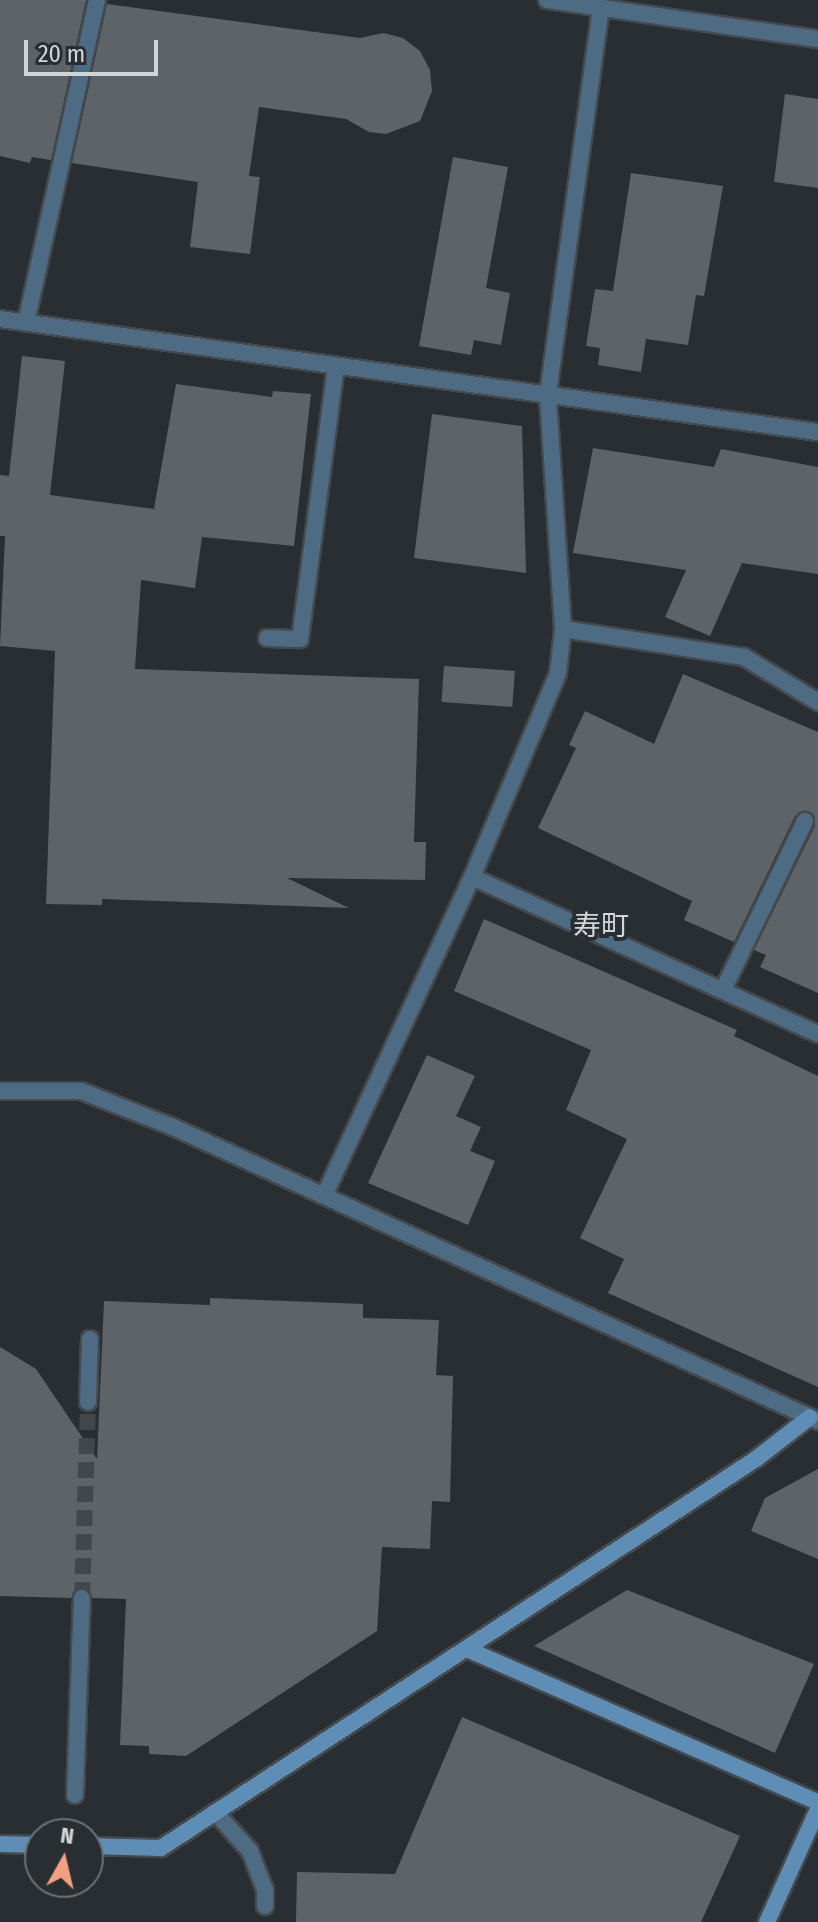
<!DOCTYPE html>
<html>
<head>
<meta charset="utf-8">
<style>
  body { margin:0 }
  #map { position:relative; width:818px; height:1922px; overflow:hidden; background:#292e32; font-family:"Fira Sans Condensed","Noto Sans JP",sans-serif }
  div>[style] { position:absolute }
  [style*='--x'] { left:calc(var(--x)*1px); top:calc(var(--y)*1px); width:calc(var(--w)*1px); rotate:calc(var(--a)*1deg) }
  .building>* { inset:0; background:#5e6368; transform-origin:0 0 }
  .street-tunnel>* { height:16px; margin-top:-8px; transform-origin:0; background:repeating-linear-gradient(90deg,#42474b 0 16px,transparent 0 24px) }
  .roads { filter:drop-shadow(2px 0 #44494d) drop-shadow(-2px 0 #44494d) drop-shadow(0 2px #44494d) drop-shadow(0 -2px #44494d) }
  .lane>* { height:16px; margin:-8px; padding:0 8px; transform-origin:8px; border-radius:8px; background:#4e6b84 }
  .street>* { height:16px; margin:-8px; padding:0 8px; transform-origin:8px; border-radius:8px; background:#4e6b84 }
  .secondary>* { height:16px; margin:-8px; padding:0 8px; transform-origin:8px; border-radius:8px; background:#5e8eb5 }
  span { translate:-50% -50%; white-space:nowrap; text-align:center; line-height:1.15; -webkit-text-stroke:8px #292e32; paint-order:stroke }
  .neighbourhood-label { font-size:28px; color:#d2d5d8 }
  .north { position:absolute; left:24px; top:1818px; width:80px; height:80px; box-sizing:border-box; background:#292e32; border:2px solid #6d7174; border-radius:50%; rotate:8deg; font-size:22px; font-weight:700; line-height:32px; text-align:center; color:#d2d5d8 }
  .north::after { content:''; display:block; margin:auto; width:28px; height:36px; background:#f2a081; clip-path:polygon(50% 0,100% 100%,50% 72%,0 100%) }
  .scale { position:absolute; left:24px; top:40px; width:134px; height:36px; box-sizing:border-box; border:4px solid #d2d5d8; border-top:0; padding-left:10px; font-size:24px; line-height:28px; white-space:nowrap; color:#d2d5d8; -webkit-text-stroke:6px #292e32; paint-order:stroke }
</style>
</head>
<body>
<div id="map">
  <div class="building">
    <i style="clip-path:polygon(0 0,86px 0,51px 160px,32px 157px,30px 163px,0 156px)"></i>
    <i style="clip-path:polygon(107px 4px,360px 38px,383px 33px,403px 38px,420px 51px,430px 70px,432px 91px,420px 121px,386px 134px,369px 132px,346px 119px,259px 107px,249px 176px,260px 177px,250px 254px,190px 247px,198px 182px,72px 163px)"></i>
    <i style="clip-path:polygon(785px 94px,818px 99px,818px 188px,774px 182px)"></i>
    <i style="clip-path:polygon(453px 157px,508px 167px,486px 288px,510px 293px,501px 345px,474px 340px,471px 355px,419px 346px)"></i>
    <i style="clip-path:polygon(631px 173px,723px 186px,704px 296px,696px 295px,688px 345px,646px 339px,641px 372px,598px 365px,600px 348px,586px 346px,595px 289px,613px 291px)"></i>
    <i style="clip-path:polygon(22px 356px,65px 361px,50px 495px,154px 509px,176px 384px,272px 397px,273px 391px,311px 394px,294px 546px,202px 537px,195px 588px,141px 580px,135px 669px,419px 679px,414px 842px,426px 842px,425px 880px,287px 878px,349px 908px,102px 899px,102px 905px,46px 904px,55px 651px,0 646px,5px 536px,0 536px,0 475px,9px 476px)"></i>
    <i style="clip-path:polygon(432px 414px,522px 426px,526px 573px,414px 558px)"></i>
    <i style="clip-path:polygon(593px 448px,714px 467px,721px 449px,818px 467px,818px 574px,742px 563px,710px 636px,665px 617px,686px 570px,573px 553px)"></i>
    <i style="left:444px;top:666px;width:71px;height:36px;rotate:4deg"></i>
    <i style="clip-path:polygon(683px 674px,818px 732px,818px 993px,760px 967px,766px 955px,754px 950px,815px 826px,810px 812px,795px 816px,734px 942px,684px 920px,692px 901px,538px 828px,576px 748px,569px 745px,585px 711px,654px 744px)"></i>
    <i style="clip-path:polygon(484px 919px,737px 1030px,734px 1036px,818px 1076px,818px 1387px,608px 1293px,624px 1259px,580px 1238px,627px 1139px,566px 1110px,591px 1050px,454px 991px)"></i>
    <i style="clip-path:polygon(427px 1055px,475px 1076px,456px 1116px,481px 1127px,470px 1151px,495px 1161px,468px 1225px,368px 1183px)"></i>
    <i style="clip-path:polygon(210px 1298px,363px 1304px,363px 1318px,439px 1320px,436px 1375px,453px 1376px,450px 1502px,432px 1501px,430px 1549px,382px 1547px,377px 1631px,186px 1756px,149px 1754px,149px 1746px,120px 1745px,126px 1599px,93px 1598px,82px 1587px,71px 1598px,0 1596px,0 1347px,36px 1369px,97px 1459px,104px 1301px,210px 1305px)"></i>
    <i style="clip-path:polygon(818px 1469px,818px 1559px,751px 1531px,765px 1498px)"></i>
    <i style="clip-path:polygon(627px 1590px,814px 1664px,775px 1753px,534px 1646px)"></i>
    <i style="clip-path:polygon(462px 1717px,740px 1836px,701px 1922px,296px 1922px,297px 1872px,395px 1874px)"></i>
  </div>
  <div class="street-tunnel">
    <i style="--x:82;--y:1598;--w:196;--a:-88.2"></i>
  </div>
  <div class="roads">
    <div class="lane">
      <i style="--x:267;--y:638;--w:33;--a:2"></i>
      <i style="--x:300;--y:639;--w:275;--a:-82.5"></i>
      <i style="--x:723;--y:990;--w:188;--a:-64.1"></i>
      <i style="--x:215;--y:1812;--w:52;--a:48.1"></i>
      <i style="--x:250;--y:1851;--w:42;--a:69"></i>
      <i style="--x:265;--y:1890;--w:16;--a:90"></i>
    </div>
    <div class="street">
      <i style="--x:547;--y:0;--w:274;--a:8.2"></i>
      <i style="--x:0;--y:319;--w:826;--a:7.87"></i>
      <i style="--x:26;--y:323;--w:331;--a:-77.6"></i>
      <i style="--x:563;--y:629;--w:183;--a:8.8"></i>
      <i style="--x:744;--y:657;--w:87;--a:31.3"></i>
      <i style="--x:472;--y:877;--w:380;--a:24.4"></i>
      <i style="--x:0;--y:1091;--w:81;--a:0"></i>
      <i style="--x:81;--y:1091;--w:99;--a:21.4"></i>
      <i style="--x:173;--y:1127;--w:709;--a:24.5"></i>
      <i style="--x:324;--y:1196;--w:352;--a:-65.1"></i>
      <i style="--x:472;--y:877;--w:221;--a:-67.1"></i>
      <i style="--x:558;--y:673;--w:44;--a:-83.5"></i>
      <i style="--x:563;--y:629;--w:235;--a:-93.7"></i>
      <i style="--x:548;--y:394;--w:390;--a:-82.2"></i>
      <i style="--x:88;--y:1402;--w:63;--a:-88.2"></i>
      <i style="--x:75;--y:1795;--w:197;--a:-88"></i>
    </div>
    <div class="secondary">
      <i style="--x:467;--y:1649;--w:383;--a:23.6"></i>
      <i style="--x:0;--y:1844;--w:40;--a:1.4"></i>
      <i style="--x:88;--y:1846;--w:73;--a:1.6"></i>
      <i style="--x:161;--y:1848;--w:711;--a:-33.18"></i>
      <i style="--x:756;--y:1459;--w:68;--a:-37.9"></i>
      <i style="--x:767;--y:1922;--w:124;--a:-65.7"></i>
    </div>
  </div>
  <div class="neighbourhood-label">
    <span style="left:601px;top:926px">寿町</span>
  </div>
  <div class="north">N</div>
  <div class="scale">20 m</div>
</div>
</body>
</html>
